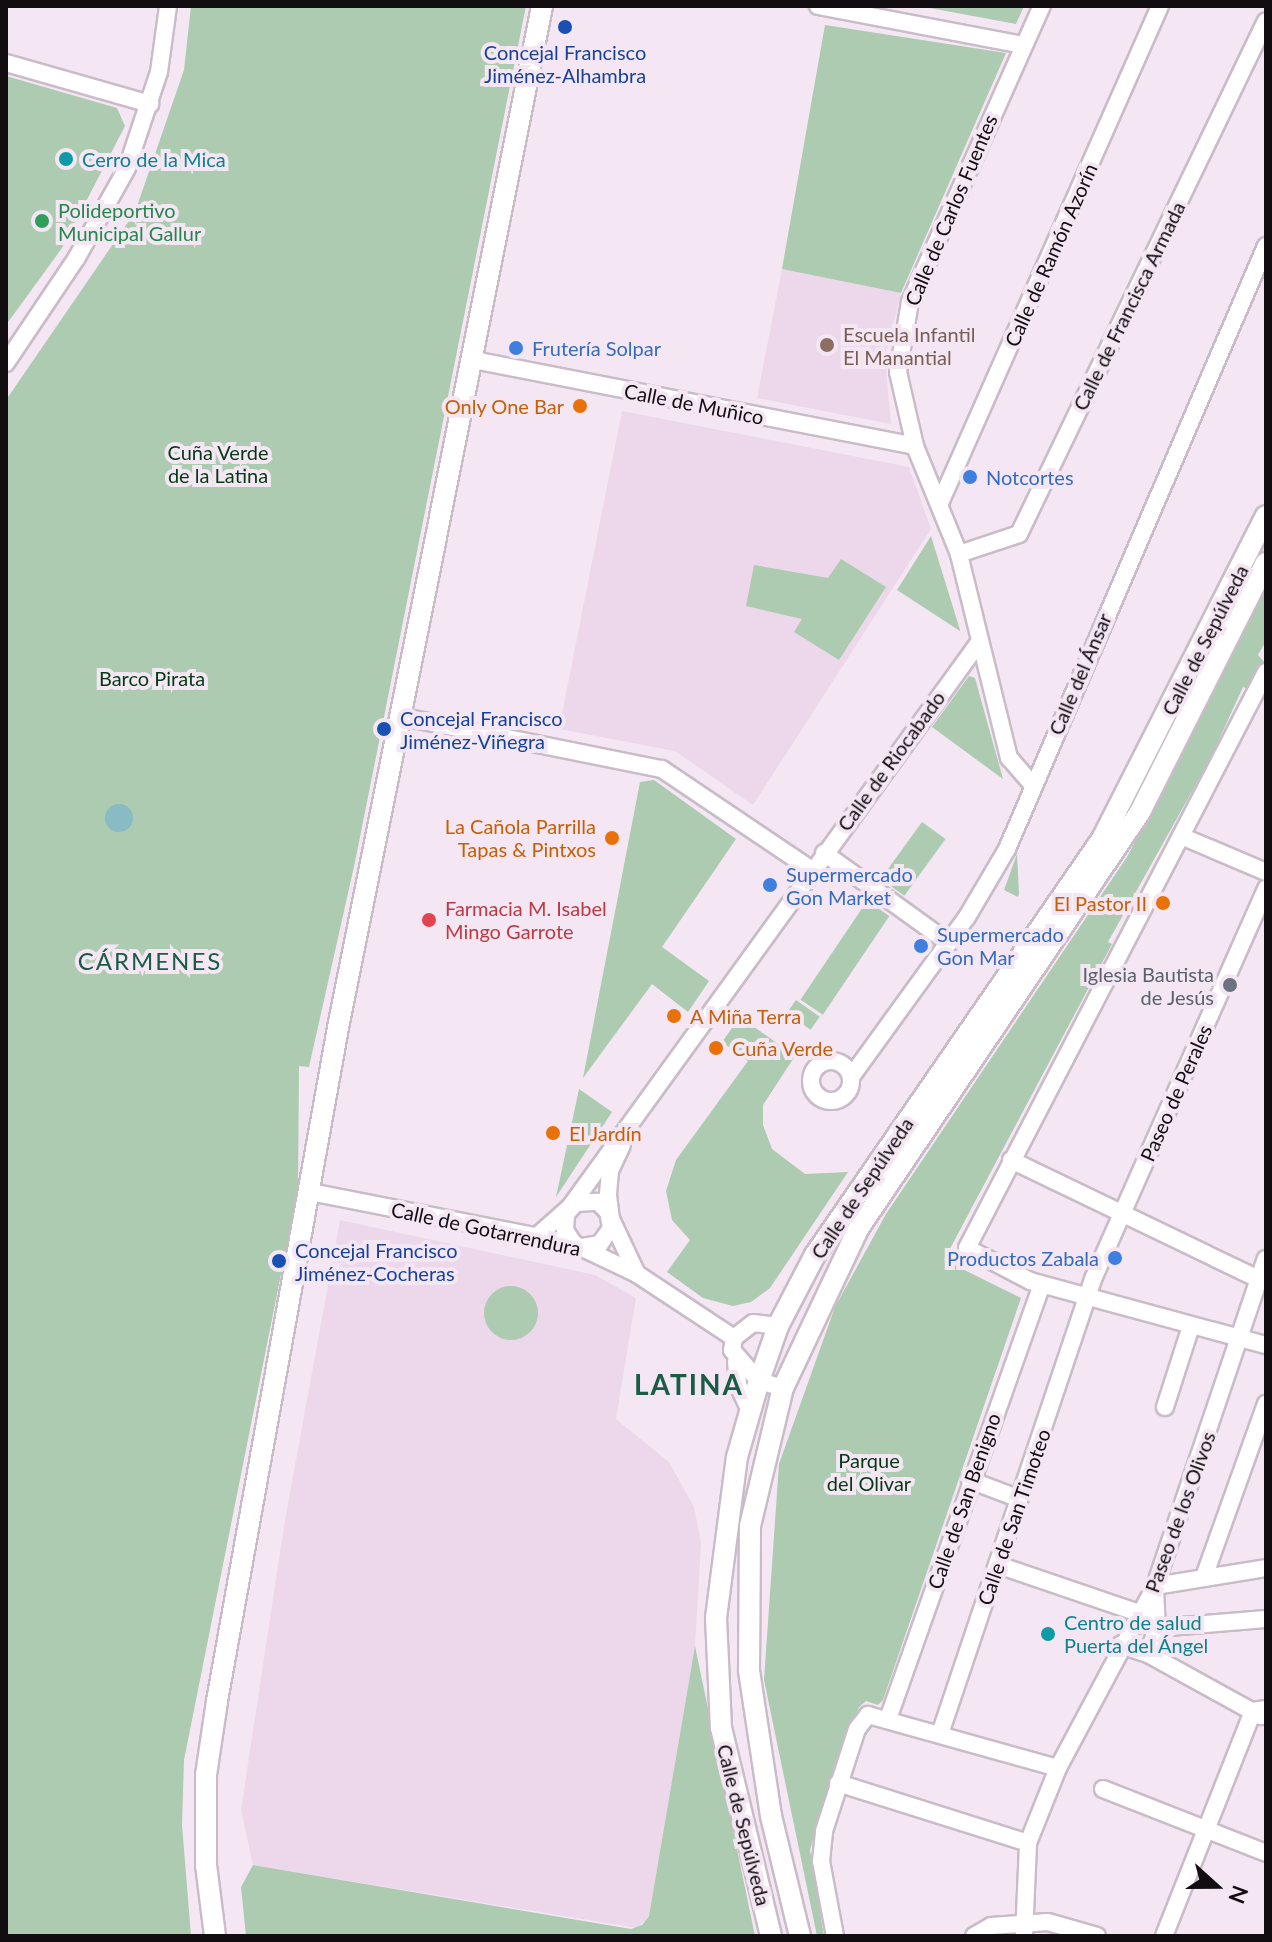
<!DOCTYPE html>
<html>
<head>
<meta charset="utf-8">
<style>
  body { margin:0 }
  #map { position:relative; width:1272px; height:1942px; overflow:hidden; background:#f4e6f3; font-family:Lato,sans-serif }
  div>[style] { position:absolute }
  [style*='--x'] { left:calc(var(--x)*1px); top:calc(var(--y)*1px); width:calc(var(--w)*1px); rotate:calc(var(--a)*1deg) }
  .built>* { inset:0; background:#ecd8ea }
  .green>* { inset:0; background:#accbb0; transform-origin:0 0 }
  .round { border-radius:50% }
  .water>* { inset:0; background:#89bbc5 }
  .roads { filter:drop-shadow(2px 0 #c9bcc8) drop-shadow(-2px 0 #c9bcc8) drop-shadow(0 2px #c9bcc8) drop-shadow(0 -2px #c9bcc8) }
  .minor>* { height:16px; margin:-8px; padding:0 8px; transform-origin:8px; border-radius:8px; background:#fff }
  .minor>.ring { margin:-8px; padding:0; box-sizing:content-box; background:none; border:16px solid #fff; border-radius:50% }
  .tertiary>* { height:20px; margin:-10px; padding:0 10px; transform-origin:10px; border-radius:10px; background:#fff }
  .dots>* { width:22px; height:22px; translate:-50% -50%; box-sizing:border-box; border:4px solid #f4e6f3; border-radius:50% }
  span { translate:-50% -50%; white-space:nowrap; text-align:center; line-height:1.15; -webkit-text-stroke:8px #f4e6f3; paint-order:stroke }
  .transit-label { font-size:20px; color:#164399 }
  .left { translate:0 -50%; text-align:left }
  .culture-label { font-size:20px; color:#0d838f }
  .leisure-label { font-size:20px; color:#27864d }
  .street-label { font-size:20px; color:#110d11 }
  .education-label { font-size:20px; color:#785e54 }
  .shop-label { font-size:20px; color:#366cbe }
  .right { translate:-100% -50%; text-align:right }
  .food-label { font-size:20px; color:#c56008 }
  .park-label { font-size:20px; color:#033a14 }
  .health-label { font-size:20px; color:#be3a42 }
  .worship-label { font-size:20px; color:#5b616d }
  .quarter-label { font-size:24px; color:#195d44; letter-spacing:2px }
  .district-label { font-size:28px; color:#195d44; font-weight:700; letter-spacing:2px }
  .frame { position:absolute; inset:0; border:8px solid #110d11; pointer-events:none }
  .north { position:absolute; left:1176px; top:1846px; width:80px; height:80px; -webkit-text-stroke:6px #f4e6f3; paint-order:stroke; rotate:111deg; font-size:22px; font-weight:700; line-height:32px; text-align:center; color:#110d11 }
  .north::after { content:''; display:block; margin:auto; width:28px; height:36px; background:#110d11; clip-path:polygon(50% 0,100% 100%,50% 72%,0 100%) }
</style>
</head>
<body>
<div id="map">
  <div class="built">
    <i style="clip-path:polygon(782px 269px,901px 293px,885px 357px,891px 424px,757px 398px)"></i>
    <i style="clip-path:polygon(622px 411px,909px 467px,931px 529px,753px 805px,675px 751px,559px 729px)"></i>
    <i style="clip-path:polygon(340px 1220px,595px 1275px,636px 1298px,616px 1419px,669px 1462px,694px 1507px,701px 1543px,695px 1646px,649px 1916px,637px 1928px,253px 1865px,241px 1810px,285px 1520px)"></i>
  </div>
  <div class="green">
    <i style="clip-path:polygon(191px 6px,526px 6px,355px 862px,309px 1067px,299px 1066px,298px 1189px,184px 1760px,182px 1825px,191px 1936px,6px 1936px,6px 400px,135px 212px,184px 70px)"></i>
    <i style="clip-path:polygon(919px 6px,1024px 6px,1016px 24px)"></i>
    <i style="clip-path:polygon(825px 25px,1006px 53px,901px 293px,782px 269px)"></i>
    <i style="clip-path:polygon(6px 76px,117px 108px,125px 126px,62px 248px,6px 325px)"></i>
    <i style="clip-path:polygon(931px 536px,960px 630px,960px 631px,897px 590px)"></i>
    <i style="clip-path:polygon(841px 559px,886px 587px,839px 660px,794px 632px,802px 619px,746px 606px,754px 565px,828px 578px)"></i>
    <i style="clip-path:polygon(1266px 588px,1266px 641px,1258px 655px,1266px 664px,1253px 691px,1243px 687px,1210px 759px,1108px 942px,1112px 944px,944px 1260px,1021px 1298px,883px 1700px,878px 1705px,866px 1701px,859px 1707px,834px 1767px,810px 1850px,824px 1936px,817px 1936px,764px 1680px,779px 1464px,835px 1307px,886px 1214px,1127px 857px)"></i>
    <i style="clip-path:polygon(969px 676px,975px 678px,1003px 779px,932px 727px)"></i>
    <i style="clip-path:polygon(654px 780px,736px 839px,662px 947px,709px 981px,688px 1012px,652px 984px,583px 1078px,640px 782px)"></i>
    <i style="left:922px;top:822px;width:29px;height:70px;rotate:36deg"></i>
    <i style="clip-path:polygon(1017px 854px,1019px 894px,1018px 897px,1004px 890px)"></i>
    <i style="left:867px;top:901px;width:27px;height:119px;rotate:34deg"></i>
    <i style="left:796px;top:1000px;width:29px;height:16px;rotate:35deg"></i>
    <i style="clip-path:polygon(740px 1017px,795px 1056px,763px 1105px,763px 1125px,772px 1149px,805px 1174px,848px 1172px,770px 1288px,751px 1302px,733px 1306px,703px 1298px,667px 1272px,690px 1240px,672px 1220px,666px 1191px,676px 1160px,748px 1061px,722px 1042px)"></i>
    <i style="clip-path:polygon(579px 1089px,612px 1112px,556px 1197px)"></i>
    <i class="round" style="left:484px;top:1286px;width:54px;height:54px"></i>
    <i style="clip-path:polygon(695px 1646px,755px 1936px,246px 1936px,241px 1887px,253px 1865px,631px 1929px,642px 1925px,649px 1916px)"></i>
  </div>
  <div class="water">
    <i class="round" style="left:105px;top:804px;width:28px;height:28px"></i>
  </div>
  <div class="roads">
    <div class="minor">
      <i style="--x:818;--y:6;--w:208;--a:10.8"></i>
      <i style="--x:6;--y:63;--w:150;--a:15.9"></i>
      <i style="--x:473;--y:360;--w:450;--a:11"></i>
      <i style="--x:6;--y:363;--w:125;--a:-56.1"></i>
      <i style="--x:76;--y:259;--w:104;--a:-60.7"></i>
      <i style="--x:127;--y:168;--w:101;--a:-71.6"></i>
      <i style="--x:159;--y:72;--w:67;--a:-82.2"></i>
      <i style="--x:940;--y:503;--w:544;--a:-66.12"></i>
      <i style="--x:959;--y:554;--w:63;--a:-18.4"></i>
      <i style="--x:1019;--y:534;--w:569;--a:-64.29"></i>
      <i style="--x:1266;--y:672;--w:649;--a:117.43"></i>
      <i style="--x:967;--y:1248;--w:71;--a:27.6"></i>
      <i style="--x:1030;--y:1281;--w:245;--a:15.2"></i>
      <i style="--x:403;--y:717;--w:264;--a:11.4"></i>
      <i style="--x:662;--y:769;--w:181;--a:34"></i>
      <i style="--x:1031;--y:783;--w:33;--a:-131"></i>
      <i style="--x:1009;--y:758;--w:210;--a:-103.8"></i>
      <i style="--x:959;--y:554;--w:117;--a:-112.2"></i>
      <i style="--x:915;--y:446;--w:76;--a:-102.9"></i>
      <i style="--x:898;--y:372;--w:71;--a:-80.3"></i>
      <i style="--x:910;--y:302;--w:324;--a:-66"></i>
      <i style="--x:1181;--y:836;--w:92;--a:23"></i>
      <i style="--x:824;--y:853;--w:154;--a:35.8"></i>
      <i class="ring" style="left:811px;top:1061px;width:24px;height:24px"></i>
      <i style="--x:851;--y:1077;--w:198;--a:-54.1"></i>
      <i style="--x:967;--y:917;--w:79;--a:-59.5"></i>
      <i style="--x:1007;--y:849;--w:656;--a:-66.76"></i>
      <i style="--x:622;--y:1145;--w:29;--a:115"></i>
      <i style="--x:610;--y:1171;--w:24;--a:95"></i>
      <i style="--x:608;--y:1195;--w:24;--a:83"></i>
      <i style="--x:611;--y:1219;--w:61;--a:64.7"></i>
      <i style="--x:1011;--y:1160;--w:274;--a:25.7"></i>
      <i style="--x:310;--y:1192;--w:269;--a:11.1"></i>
      <i style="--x:574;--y:1244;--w:70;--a:25.5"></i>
      <i style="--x:637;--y:1274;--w:116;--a:33.4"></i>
      <i style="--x:535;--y:1238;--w:47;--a:-41.5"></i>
      <i style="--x:570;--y:1207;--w:699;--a:-54.08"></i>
      <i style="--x:574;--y:1244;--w:17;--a:-123"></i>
      <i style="--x:565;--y:1230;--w:16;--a:-86"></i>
      <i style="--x:566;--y:1214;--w:15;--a:-48"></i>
      <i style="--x:576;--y:1203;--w:22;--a:-3"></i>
      <i style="--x:598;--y:1202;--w:14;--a:45"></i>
      <i style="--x:608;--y:1212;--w:16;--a:79"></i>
      <i style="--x:611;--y:1228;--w:19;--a:125"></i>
      <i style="--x:600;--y:1244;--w:18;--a:171"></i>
      <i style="--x:778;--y:1326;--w:25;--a:-173"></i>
      <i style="--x:753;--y:1323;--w:24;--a:142"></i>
      <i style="--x:734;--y:1338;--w:12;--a:99"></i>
      <i style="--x:732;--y:1350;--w:41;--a:48.9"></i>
      <i style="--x:759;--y:1381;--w:25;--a:16"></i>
      <i style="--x:736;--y:1361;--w:24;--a:85"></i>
      <i style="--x:738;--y:1385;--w:29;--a:65"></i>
      <i style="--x:1165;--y:1407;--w:85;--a:-72.2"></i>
      <i style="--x:970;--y:1480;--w:53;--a:20.8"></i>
      <i style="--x:998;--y:1565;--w:152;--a:18.8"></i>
      <i style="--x:1204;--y:1577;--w:184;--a:-70.3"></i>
      <i style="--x:1155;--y:1586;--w:112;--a:-9.2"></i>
      <i style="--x:1157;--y:1628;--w:109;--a:-4.7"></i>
      <i style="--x:1120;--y:1645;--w:29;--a:18"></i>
      <i style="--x:1148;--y:1654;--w:129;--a:28.8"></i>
      <i style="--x:1148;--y:1654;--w:28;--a:-71"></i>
      <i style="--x:1157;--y:1628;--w:39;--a:-93"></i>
      <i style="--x:888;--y:1719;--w:461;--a:-70.5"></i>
      <i style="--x:940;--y:1734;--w:482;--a:-71.4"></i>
      <i style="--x:1094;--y:1277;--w:425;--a:-66.1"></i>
      <i style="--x:838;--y:1783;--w:199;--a:17.5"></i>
      <i style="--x:1103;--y:1789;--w:175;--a:21.4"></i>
      <i style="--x:835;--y:1936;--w:76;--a:-100.6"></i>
      <i style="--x:821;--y:1861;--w:30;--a:-84"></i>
      <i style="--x:824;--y:1831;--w:107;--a:-72.1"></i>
      <i style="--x:857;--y:1729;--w:18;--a:-52"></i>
      <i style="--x:868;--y:1715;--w:197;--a:15.6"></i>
      <i style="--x:974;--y:1936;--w:20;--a:-30"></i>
      <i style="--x:991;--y:1926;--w:57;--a:-4"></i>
      <i style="--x:1048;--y:1922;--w:51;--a:15.9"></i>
      <i style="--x:1024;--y:1936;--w:93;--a:-87.5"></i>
      <i style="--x:1028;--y:1843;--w:81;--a:-68.2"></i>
      <i style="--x:1058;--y:1768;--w:206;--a:-61.9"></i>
      <i style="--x:1155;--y:1586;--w:345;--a:-71.3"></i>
      <i style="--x:1164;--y:1936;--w:242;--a:-68.4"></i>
      <i style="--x:1253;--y:1711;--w:13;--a:-9"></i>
    </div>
    <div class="tertiary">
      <i style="--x:215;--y:1936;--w:72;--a:-97.2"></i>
      <i style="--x:206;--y:1865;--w:90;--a:-90"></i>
      <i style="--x:206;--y:1775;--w:75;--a:-81.5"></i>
      <i style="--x:217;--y:1701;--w:684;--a:-79.81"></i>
      <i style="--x:338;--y:1028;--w:1042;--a:-78.71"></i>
      <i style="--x:771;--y:1936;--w:214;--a:-103.5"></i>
      <i style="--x:721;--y:1728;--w:110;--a:-92.6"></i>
      <i style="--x:716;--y:1618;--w:162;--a:-82.6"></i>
      <i style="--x:737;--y:1457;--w:79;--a:-73.9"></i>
      <i style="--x:759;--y:1381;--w:58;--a:-70.9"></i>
      <i style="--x:778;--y:1326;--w:80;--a:-62.5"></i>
      <i style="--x:815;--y:1255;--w:505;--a:-55.4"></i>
      <i style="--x:1102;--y:839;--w:362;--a:-63.1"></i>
      <i style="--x:800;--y:1936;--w:123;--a:-103.6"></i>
      <i style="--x:771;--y:1816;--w:148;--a:-98.6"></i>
      <i style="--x:749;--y:1670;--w:144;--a:-89.6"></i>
      <i style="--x:750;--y:1526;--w:142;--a:-76.6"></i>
      <i style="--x:783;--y:1388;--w:176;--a:-64.7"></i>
      <i style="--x:858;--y:1229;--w:503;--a:-55.93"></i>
      <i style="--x:1140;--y:812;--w:279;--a:-63.2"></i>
    </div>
  </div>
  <div class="dots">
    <i style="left:565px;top:27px;background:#1a4fb4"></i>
    <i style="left:66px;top:159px;background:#0f9aa8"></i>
    <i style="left:42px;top:221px;background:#2e9e5b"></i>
    <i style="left:827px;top:345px;background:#8d6e63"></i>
    <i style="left:516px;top:348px;background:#3f7fe0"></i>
    <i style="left:580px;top:406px;background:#e8710a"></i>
    <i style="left:970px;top:477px;background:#3f7fe0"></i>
    <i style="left:384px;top:729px;background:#1a4fb4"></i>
    <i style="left:612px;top:838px;background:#e8710a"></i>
    <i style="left:770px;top:885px;background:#3f7fe0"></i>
    <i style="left:1163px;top:903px;background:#e8710a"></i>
    <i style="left:429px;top:920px;background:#e0444e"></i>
    <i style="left:921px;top:946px;background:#3f7fe0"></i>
    <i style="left:1230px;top:985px;background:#6b7280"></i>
    <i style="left:674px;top:1016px;background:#e8710a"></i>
    <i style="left:716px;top:1048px;background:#e8710a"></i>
    <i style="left:553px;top:1133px;background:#e8710a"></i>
    <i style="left:1115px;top:1258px;background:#3f7fe0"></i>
    <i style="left:279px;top:1261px;background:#1a4fb4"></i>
    <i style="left:1048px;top:1634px;background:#0f9aa8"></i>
  </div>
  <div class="transit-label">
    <span style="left:565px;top:64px">Concejal Francisco<br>Jiménez-Alhambra</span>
    <span class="left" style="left:400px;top:730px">Concejal Francisco<br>Jiménez-Viñegra</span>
    <span class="left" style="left:295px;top:1262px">Concejal Francisco<br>Jiménez-Cocheras</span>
  </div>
  <div class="culture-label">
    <span class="left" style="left:82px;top:159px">Cerro de la Mica</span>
    <span class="left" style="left:1064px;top:1634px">Centro de salud<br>Puerta del Ángel</span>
  </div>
  <div class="leisure-label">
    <span class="left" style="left:58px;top:222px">Polideportivo<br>Municipal Gallur</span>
  </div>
  <div class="street-label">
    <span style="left:951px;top:210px;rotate:-67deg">Calle de Carlos Fuentes</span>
    <span style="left:1051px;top:255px;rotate:-66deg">Calle de Ramón Azorín</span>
    <span style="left:1129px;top:306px;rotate:-64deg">Calle de Francisca Armada</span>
    <span style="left:694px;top:404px;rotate:11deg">Calle de Muñico</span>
    <span style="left:1205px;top:640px;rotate:-63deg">Calle de Sepúlveda</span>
    <span style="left:1080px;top:674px;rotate:-67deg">Calle del Ánsar</span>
    <span style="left:891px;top:761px;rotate:-54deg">Calle de Riocabado</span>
    <span style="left:1176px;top:1093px;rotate:-66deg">Paseo de Perales</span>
    <span style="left:862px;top:1188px;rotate:-56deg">Calle de Sepúlveda</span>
    <span style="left:486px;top:1229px;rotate:12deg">Calle de Gotarrendura</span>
    <span style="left:964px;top:1501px;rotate:-71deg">Calle de San Benigno</span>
    <span style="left:1180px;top:1512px;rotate:-70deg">Paseo de los Olivos</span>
    <span style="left:1014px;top:1517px;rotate:-71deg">Calle de San Timoteo</span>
    <span style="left:744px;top:1825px;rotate:76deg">Calle de Sepúlveda</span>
  </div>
  <div class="education-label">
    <span class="left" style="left:843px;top:346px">Escuela Infantil<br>El Manantial</span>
  </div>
  <div class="shop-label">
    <span class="left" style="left:532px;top:348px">Frutería Solpar</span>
    <span class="left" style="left:986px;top:477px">Notcortes</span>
    <span class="left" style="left:786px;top:886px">Supermercado<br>Gon Market</span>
    <span class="left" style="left:937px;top:946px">Supermercado<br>Gon Mar</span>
    <span class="right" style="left:1099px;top:1258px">Productos Zabala</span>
  </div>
  <div class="food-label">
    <span class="right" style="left:564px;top:406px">Only One Bar</span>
    <span class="right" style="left:596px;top:838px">La Cañola Parrilla<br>Tapas &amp; Pintxos</span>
    <span class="right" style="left:1147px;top:903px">El Pastor II</span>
    <span class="left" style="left:690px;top:1016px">A Miña Terra</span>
    <span class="left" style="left:732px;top:1048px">Cuña Verde</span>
    <span class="left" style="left:569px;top:1133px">El Jardín</span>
  </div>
  <div class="park-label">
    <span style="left:218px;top:464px">Cuña Verde<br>de la Latina</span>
    <span style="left:152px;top:678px">Barco Pirata</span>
    <span style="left:869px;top:1472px">Parque<br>del Olivar</span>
  </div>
  <div class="health-label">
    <span class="left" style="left:445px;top:920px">Farmacia M. Isabel<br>Mingo Garrote</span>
  </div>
  <div class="worship-label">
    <span class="right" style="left:1214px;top:986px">Iglesia Bautista<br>de Jesús</span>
  </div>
  <div class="quarter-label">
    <span style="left:150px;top:961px">CÁRMENES</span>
  </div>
  <div class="district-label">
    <span style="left:689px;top:1384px">LATINA</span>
  </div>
  <div class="frame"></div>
  <div class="north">N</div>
</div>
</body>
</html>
